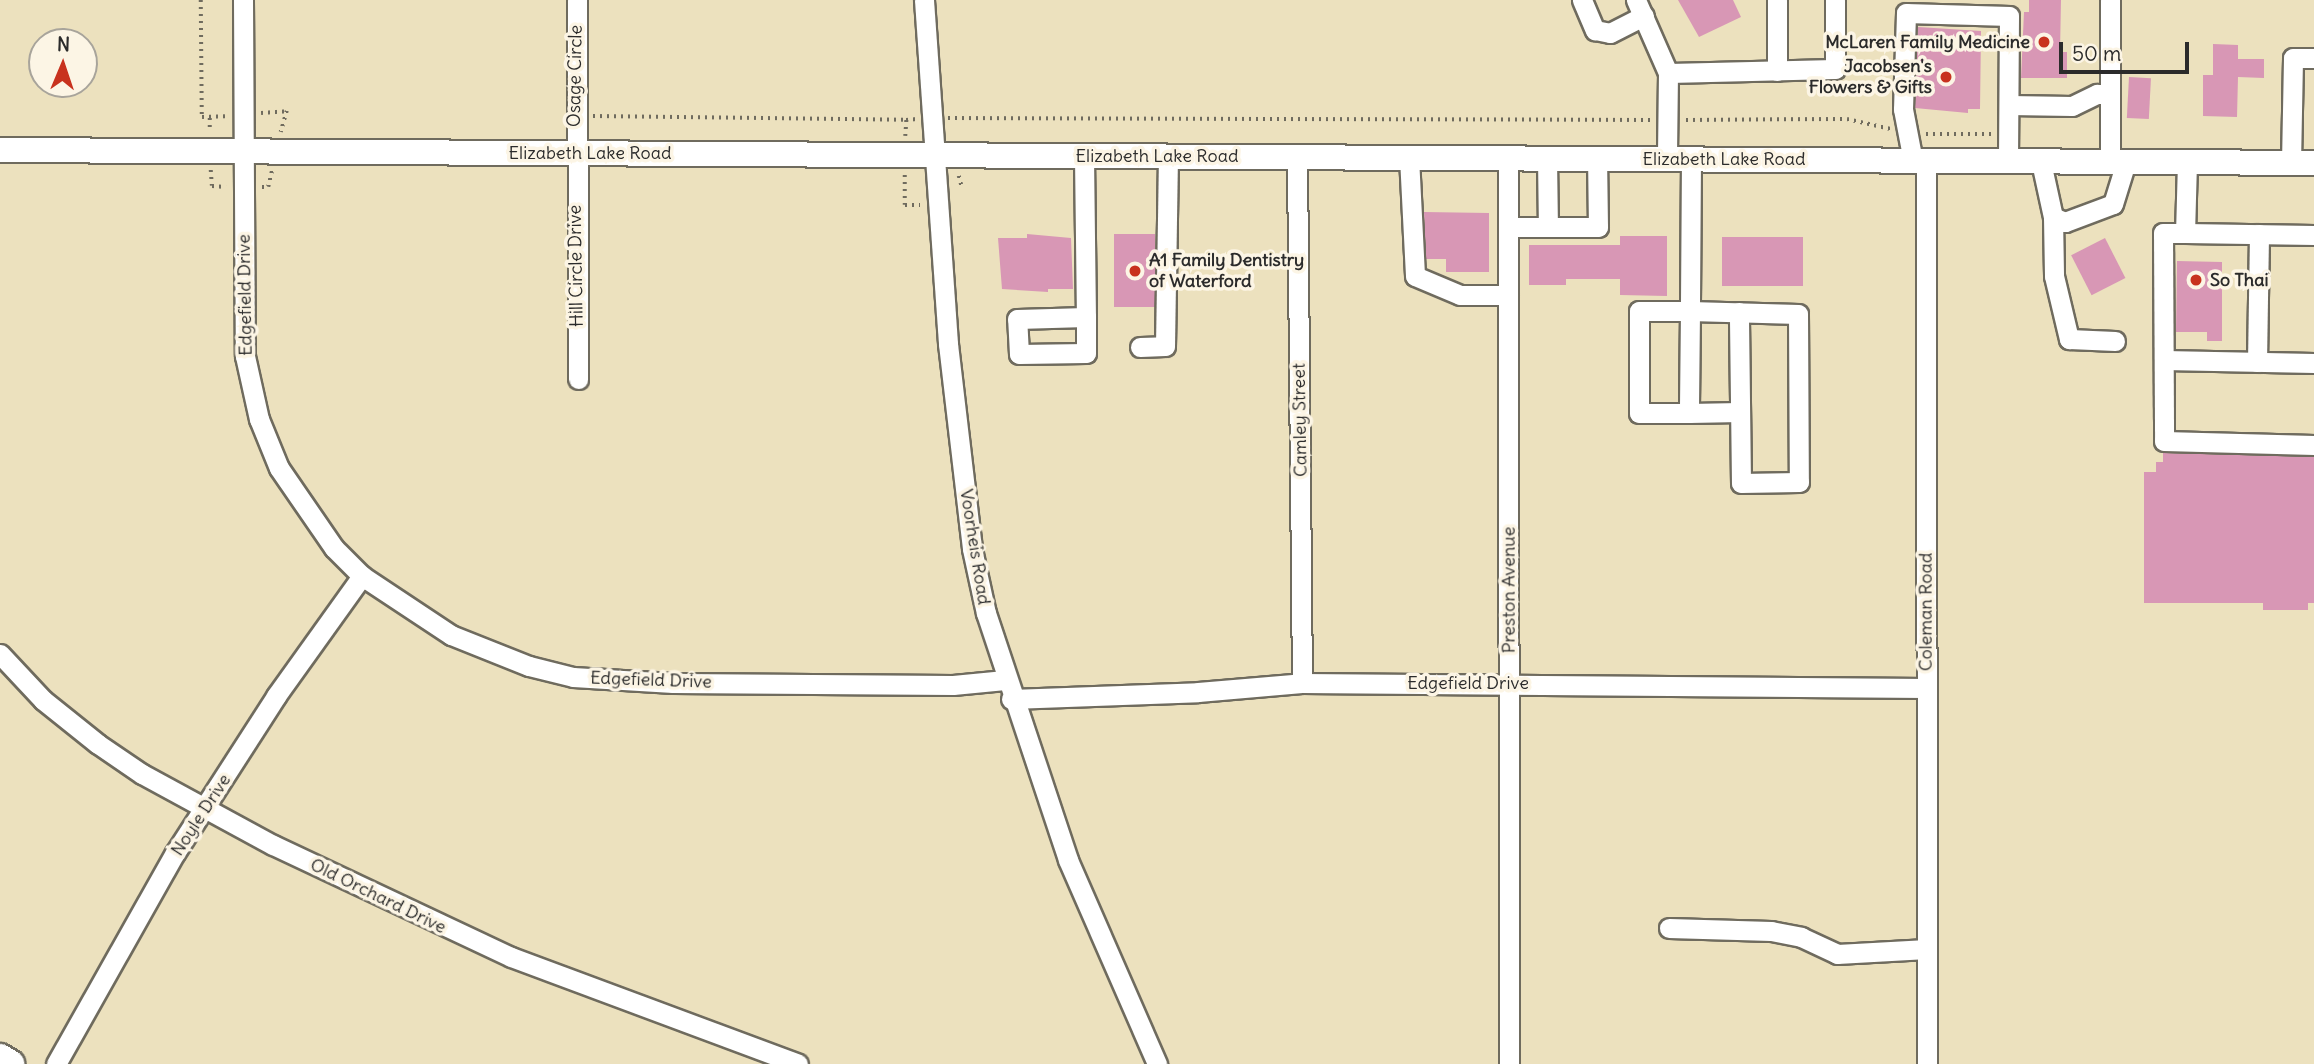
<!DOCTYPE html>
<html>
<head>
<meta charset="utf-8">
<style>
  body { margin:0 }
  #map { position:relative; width:2314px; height:1064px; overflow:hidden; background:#ece1be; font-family:Delius,sans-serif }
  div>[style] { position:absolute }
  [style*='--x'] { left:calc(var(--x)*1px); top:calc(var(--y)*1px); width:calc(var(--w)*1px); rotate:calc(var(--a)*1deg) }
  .building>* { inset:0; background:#d897b5; transform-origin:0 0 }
  .path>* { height:3.5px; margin-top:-1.75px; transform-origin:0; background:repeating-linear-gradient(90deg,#6f6b5e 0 2px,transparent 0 7px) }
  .roads { filter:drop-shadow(2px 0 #6f6b5e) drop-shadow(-2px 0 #6f6b5e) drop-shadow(0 2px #6f6b5e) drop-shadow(0 -2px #6f6b5e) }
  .minor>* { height:19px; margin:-9.5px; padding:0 9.5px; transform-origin:9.5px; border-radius:9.5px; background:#fff }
  .major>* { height:24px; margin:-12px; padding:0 12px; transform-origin:12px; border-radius:12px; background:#fff }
  .highway>* { height:28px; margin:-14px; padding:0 14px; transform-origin:14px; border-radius:14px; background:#fff }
  .dots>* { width:19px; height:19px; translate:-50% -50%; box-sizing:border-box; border:4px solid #fcf5e5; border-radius:50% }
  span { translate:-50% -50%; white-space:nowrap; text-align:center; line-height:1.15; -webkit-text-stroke:7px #fcf5e5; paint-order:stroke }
  .poi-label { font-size:18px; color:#2b2b2b; font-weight:700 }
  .right { translate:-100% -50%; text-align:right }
  .left { translate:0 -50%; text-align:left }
  .street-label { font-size:18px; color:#2b2b2b }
  .north { position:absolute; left:28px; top:28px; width:70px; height:70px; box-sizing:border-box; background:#fcf5e5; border:2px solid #a8a49b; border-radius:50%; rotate:2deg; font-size:19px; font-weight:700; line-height:28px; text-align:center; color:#2b2b2b }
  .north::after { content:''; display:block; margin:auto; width:24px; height:32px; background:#c8321e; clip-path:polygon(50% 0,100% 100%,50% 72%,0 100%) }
  .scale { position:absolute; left:2059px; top:42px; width:130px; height:32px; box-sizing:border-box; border:4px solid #2b2b2b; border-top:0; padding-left:9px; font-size:21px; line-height:24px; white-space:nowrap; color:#2b2b2b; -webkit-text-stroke:5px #fcf5e5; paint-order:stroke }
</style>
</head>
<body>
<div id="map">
  <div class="building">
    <i style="clip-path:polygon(1678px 0,1733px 0,1741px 17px,1699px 37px)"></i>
    <i style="clip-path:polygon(2029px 0,2061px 0,2060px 52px,2067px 52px,2067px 78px,2021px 78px,2024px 12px,2029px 12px)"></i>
    <i style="clip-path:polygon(1918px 27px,1981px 31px,1980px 109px,1968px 109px,1968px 113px,1915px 108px)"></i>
    <i style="clip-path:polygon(2213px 44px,2238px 45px,2238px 59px,2264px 59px,2264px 78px,2238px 77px,2237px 117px,2203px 116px,2203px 75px,2213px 75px)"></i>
    <i style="left:2129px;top:77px;width:22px;height:41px;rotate:3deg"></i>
    <i style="clip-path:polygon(1424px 212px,1489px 213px,1489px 272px,1446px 272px,1446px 259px,1426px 259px)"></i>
    <i style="clip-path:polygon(1027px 234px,1071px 238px,1073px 289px,1048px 289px,1048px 292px,1002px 289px,998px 238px,1027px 238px)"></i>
    <i style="left:1114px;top:234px;width:41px;height:73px"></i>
    <i style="clip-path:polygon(1620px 236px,1667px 236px,1667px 296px,1620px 295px,1620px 279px,1566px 279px,1566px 285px,1529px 285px,1529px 245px,1620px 245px)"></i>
    <i style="left:1722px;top:237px;width:81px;height:49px"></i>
    <i style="left:2105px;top:238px;width:45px;height:38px;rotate:63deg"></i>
    <i style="clip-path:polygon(2177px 261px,2222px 262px,2222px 341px,2207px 341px,2207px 332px,2176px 332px)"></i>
    <i style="clip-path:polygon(2163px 453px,2314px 457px,2314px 603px,2308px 603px,2308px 610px,2263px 610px,2263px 603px,2144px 603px,2144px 472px,2156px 472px,2156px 462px,2163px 462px)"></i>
  </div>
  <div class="path">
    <i style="--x:201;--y:0;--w:117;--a:89.5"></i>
    <i style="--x:202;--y:117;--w:23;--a:-2"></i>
    <i style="--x:261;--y:113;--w:26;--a:-4"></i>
    <i style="--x:287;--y:111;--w:22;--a:106"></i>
    <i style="--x:593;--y:116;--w:313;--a:0.7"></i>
    <i style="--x:210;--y:118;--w:12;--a:90"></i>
    <i style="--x:948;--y:118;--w:702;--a:0.16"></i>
    <i style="--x:1686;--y:120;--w:161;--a:-0.4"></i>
    <i style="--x:1847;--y:119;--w:45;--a:12.8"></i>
    <i style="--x:1926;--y:134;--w:66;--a:0"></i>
    <i style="--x:905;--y:136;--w:16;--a:-86"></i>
    <i style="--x:906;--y:120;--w:11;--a:-5"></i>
    <i style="--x:211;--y:170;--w:16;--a:86"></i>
    <i style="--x:212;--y:186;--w:14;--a:4"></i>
    <i style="--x:905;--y:175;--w:30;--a:90"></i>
    <i style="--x:905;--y:205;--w:15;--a:0"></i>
    <i style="--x:959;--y:176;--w:11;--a:75"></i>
    <i style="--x:262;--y:187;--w:6;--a:0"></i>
    <i style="--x:268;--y:187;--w:17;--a:-77"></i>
  </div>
  <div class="roads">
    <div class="minor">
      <i style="--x:243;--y:0;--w:356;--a:89.7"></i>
      <i style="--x:245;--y:356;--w:65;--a:77.5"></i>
      <i style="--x:259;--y:419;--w:53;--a:67.8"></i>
      <i style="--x:279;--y:468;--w:97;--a:55.5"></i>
      <i style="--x:334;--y:548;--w:40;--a:45"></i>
      <i style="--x:362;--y:576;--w:107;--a:33.5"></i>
      <i style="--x:451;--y:635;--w:84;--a:21.7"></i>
      <i style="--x:529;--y:666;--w:45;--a:14"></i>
      <i style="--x:573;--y:677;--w:100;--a:3.4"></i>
      <i style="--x:673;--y:683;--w:280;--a:0.4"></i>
      <i style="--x:953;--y:685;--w:52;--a:-5.5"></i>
      <i style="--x:577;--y:0;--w:379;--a:89.8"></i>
      <i style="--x:924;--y:0;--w:345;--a:86"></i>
      <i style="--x:948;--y:344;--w:206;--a:83.3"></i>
      <i style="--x:972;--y:549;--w:66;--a:77.7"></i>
      <i style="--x:986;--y:613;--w:260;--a:71.6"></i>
      <i style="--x:1068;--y:860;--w:223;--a:66.4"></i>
      <i style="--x:1582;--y:0;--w:33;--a:67"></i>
      <i style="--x:1595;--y:30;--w:15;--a:11"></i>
      <i style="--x:1610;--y:33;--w:38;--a:-27"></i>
      <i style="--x:1636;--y:0;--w:80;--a:66.3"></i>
      <i style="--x:1668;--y:73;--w:86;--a:90.7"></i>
      <i style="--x:2110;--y:0;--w:162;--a:90"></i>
      <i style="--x:1777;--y:71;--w:71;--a:-90"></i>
      <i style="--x:1668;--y:73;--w:167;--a:-1.4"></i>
      <i style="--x:1835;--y:69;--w:69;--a:-90"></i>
      <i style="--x:2009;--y:105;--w:63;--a:0.9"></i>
      <i style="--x:2072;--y:106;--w:28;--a:-26"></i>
      <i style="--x:2097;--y:94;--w:13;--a:0"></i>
      <i style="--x:1084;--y:156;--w:161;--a:89.3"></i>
      <i style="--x:1086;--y:317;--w:36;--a:90"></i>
      <i style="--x:1086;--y:353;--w:67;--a:179.1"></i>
      <i style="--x:1019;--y:354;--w:35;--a:-93"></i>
      <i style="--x:1017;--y:319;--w:69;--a:-1.7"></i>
      <i style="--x:1297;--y:157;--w:526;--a:89.46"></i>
      <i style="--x:1409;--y:157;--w:119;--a:87.1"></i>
      <i style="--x:1415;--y:276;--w:49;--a:22.9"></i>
      <i style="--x:1460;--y:295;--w:48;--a:0"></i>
      <i style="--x:1508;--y:158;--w:906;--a:89.94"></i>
      <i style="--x:1547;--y:158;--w:69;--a:89.2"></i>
      <i style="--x:1691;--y:159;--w:152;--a:90.4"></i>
      <i style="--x:1690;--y:311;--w:102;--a:90.6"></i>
      <i style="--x:1689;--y:413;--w:50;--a:180"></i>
      <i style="--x:1639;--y:413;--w:102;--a:-90"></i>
      <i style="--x:1639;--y:311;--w:51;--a:0"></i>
      <i style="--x:1690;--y:311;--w:108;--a:1.6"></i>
      <i style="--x:1798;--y:314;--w:168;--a:89.7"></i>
      <i style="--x:1799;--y:482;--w:58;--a:179"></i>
      <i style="--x:1741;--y:483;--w:171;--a:-90.7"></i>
      <i style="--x:1913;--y:161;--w:53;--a:-100.9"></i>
      <i style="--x:1903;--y:109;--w:96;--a:-88.2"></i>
      <i style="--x:1906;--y:13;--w:103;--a:1.7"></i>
      <i style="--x:2009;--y:16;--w:145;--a:90.4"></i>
      <i style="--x:1926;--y:161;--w:903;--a:89.94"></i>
      <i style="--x:2041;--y:162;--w:56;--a:77.7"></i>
      <i style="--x:2053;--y:217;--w:13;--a:23"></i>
      <i style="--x:2065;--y:222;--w:51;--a:-20.6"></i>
      <i style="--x:2113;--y:204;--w:44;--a:-72.8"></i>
      <i style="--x:2187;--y:162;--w:71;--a:91.6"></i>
      <i style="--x:2185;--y:233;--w:129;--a:0.9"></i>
      <i style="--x:2291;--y:163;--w:105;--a:-88.9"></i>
      <i style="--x:2293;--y:58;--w:21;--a:0"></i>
      <i style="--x:2053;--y:217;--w:59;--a:89"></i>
      <i style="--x:2054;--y:276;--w:65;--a:76.6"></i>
      <i style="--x:2069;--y:339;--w:46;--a:2.5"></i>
      <i style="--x:1508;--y:227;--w:90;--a:0"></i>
      <i style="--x:1598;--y:227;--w:68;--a:-90.8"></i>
      <i style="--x:2185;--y:233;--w:22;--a:180"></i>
      <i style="--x:2163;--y:233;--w:208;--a:89.7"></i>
      <i style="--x:2164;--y:441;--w:150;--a:1.5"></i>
      <i style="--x:1140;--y:347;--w:25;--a:-2"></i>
      <i style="--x:1165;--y:346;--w:190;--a:-89.1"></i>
      <i style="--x:2164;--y:360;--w:150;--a:1.1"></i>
      <i style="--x:2257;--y:362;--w:128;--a:-89.1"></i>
      <i style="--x:1689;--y:413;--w:51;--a:-1.1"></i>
      <i style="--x:0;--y:654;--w:63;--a:46.9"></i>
      <i style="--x:43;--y:700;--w:70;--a:38.7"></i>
      <i style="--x:98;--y:744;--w:53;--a:34.3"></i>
      <i style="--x:142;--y:774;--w:149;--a:28.5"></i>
      <i style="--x:273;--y:845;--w:263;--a:25.2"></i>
      <i style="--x:511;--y:957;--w:306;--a:20.4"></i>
      <i style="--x:1011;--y:699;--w:187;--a:-2.1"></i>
      <i style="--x:1198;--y:692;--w:104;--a:-4.9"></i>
      <i style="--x:1302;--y:683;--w:624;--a:0.46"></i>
      <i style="--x:1669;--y:928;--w:102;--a:1.7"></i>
      <i style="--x:1771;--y:931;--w:31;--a:11"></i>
      <i style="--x:1801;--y:937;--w:40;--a:25"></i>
      <i style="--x:1837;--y:954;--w:90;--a:-3.2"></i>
      <i style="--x:56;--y:1064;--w:242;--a:-60.6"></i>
      <i style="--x:175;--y:853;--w:187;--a:-57.2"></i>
      <i style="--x:276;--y:696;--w:148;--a:-54.4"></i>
    </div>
    <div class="major">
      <i style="--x:0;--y:150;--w:2314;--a:0.32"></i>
    </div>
    <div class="highway">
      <i style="--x:0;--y:1058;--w:12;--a:31"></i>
    </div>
  </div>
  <div class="dots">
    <i style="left:2044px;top:42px;background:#c8321e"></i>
    <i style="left:1946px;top:77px;background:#c8321e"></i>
    <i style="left:1135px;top:271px;background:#c8321e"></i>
    <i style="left:2196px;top:280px;background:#c8321e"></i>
  </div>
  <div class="poi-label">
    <span class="right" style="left:2030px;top:42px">McLaren Family Medicine</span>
    <span class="right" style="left:1932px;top:77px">Jacobsen's<br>Flowers &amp; Gifts</span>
    <span class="left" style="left:1149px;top:271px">A1 Family Dentistry<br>of Waterford</span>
    <span class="left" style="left:2210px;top:280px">So Thai</span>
  </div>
  <div class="street-label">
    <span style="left:575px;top:76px;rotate:-89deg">Osage Circle</span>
    <span style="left:590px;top:153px">Elizabeth Lake Road</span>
    <span style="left:1157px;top:156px">Elizabeth Lake Road</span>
    <span style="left:1724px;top:159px">Elizabeth Lake Road</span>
    <span style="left:576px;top:266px;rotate:-91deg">Hill Circle Drive</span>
    <span style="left:245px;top:295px;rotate:-91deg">Edgefield Drive</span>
    <span style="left:1300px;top:420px;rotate:-91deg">Camley Street</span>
    <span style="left:975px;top:547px;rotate:81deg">Voorheis Road</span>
    <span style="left:1509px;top:590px;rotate:-90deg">Preston Avenue</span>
    <span style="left:1926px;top:612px;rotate:-90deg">Coleman Road</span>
    <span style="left:651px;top:680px;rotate:2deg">Edgefield Drive</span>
    <span style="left:1468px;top:683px">Edgefield Drive</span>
    <span style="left:201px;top:815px;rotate:-57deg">Noyle Drive</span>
    <span style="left:378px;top:896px;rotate:26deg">Old Orchard Drive</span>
  </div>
  <div class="north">N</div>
  <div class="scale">50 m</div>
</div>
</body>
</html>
